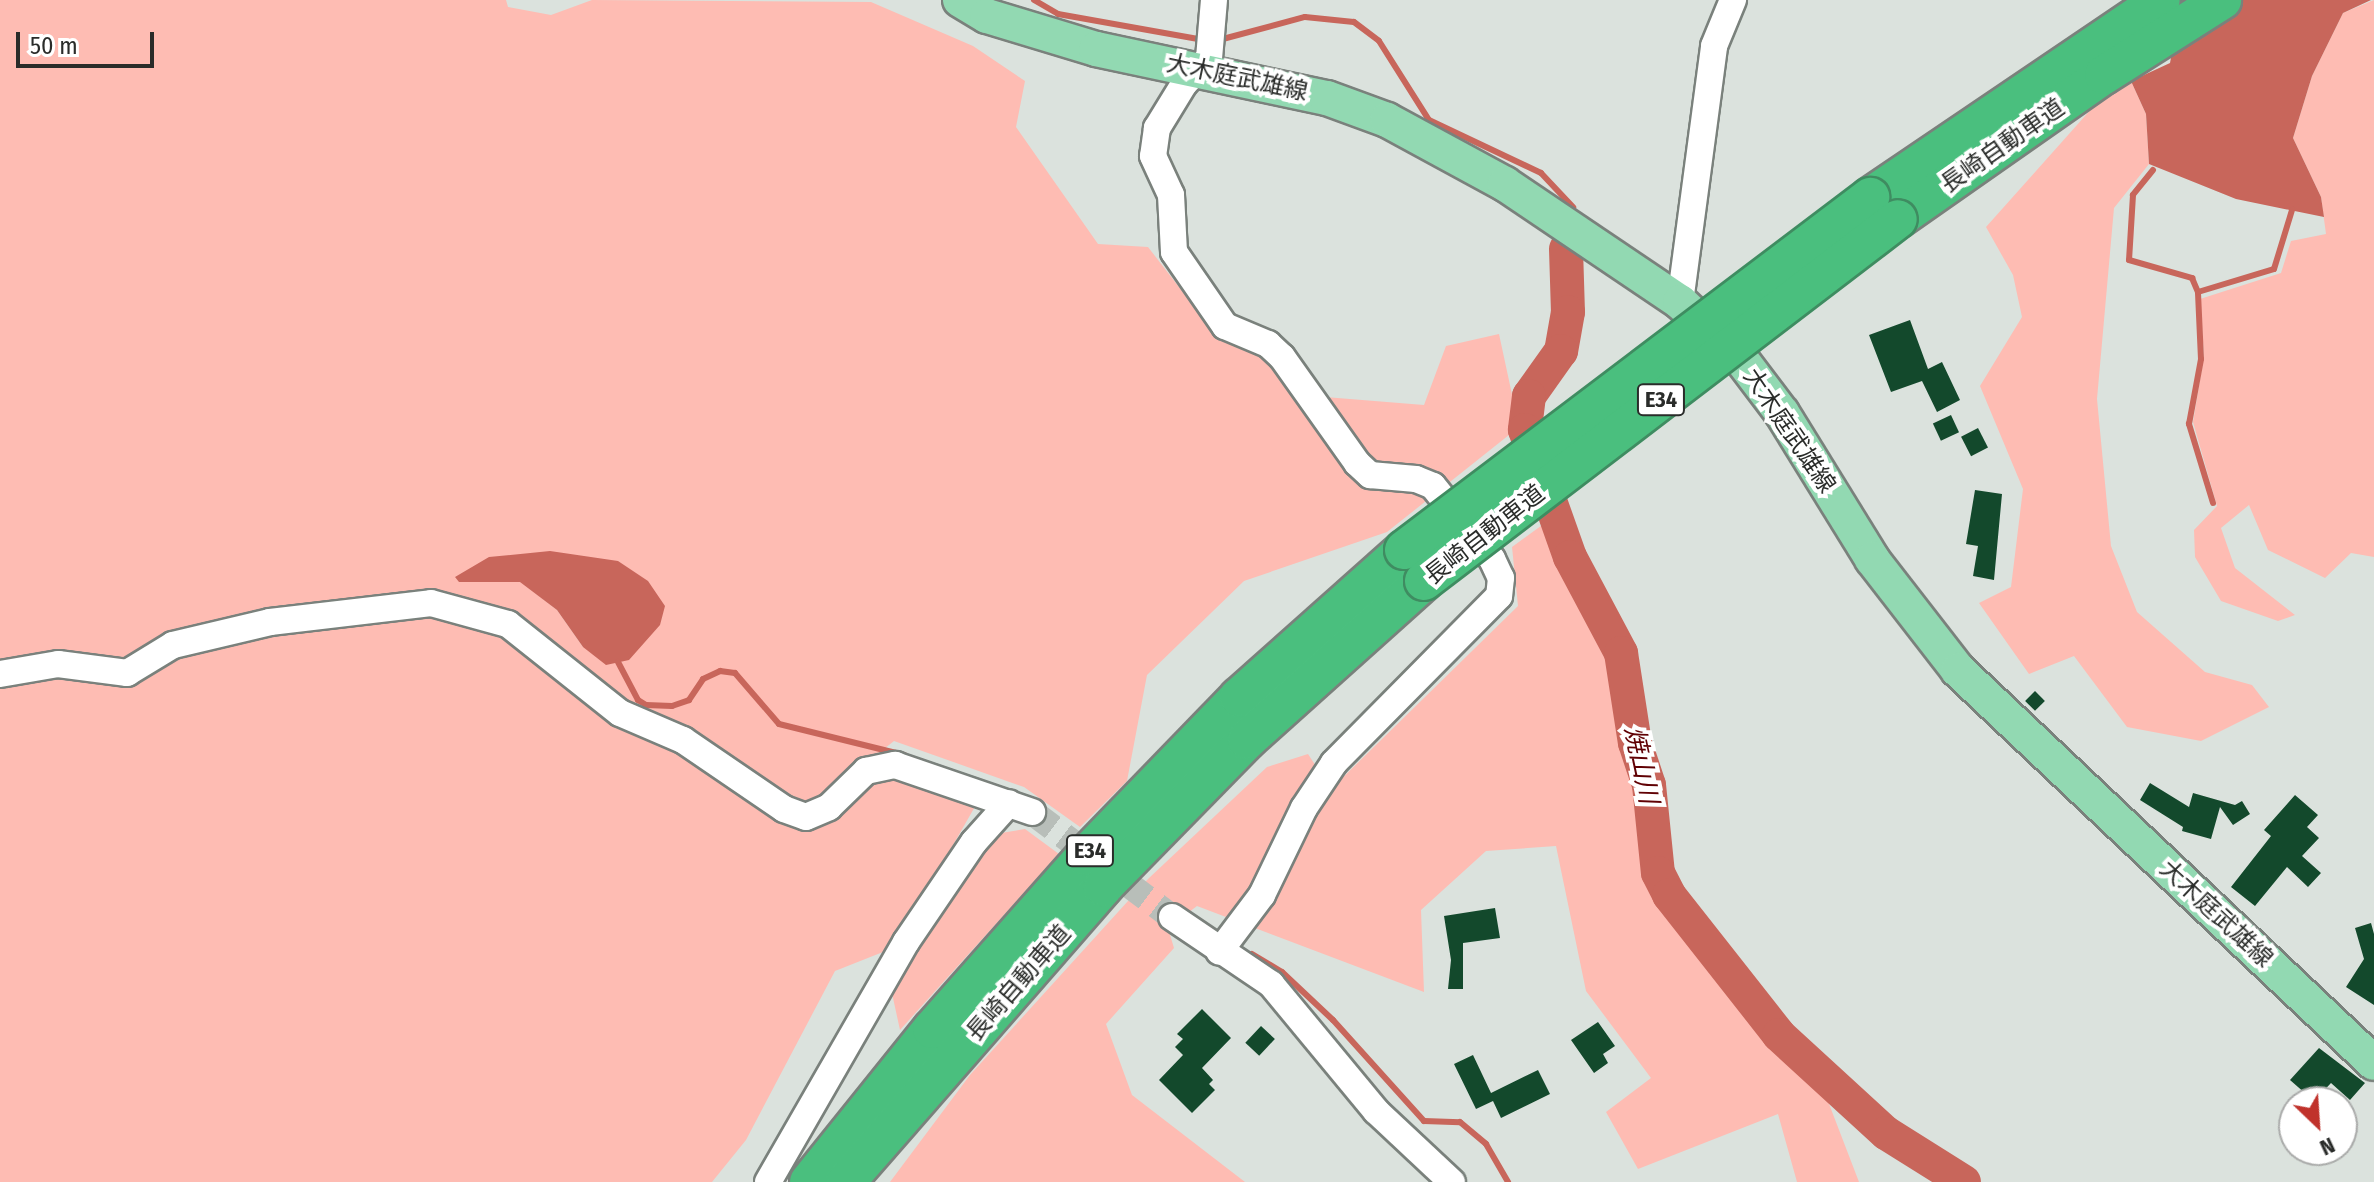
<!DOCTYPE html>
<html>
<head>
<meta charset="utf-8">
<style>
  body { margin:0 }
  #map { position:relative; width:2374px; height:1182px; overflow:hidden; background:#dbe2dd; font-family:"Fira Sans Condensed","Noto Sans JP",sans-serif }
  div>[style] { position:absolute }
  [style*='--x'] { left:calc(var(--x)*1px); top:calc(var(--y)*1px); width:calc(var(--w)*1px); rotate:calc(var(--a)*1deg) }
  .green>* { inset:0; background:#febcb3 }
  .water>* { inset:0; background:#c8665b }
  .stream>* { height:6px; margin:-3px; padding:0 3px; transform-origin:3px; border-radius:3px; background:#c8665b }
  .river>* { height:34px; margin:-17px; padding:0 17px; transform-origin:17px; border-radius:17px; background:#c8665b }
  .building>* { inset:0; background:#13492c; transform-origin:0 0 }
  .minor-tunnel>* { height:26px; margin-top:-13px; transform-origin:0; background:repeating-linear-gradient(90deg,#b8beb9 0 26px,transparent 0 39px) }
  .roads { filter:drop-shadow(2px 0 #7a817c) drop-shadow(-2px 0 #7a817c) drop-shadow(0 2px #7a817c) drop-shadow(0 -2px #7a817c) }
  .minor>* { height:26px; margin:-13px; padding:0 13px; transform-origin:13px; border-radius:13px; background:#fff }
  .major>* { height:34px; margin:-17px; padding:0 17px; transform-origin:17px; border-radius:17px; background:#92d9b2 }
  .highway>* { height:38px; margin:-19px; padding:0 19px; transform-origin:19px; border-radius:19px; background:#4abf7e }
  .bridges { filter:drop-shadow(2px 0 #3f8c61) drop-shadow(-2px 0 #3f8c61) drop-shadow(0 2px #3f8c61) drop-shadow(0 -2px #3f8c61) }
  .highway-bridge>* { height:38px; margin:-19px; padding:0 19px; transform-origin:19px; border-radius:19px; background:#4abf7e }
  span { translate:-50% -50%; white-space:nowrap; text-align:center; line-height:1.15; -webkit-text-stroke:8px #fff; paint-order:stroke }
  .shield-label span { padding:2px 6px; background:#fff; border:2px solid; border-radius:6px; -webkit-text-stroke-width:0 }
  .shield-label { font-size:22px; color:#2a2c2a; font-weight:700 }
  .street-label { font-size:24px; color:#2a2c2a }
  .water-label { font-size:26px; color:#600104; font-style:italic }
  .north { position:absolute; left:2278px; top:1086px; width:80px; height:80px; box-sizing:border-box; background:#fff; border:2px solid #aaabaa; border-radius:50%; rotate:155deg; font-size:22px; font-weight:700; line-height:32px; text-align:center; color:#2a2c2a }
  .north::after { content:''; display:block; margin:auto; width:28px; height:36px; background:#c0322b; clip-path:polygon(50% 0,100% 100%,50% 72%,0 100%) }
  .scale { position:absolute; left:16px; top:32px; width:138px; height:36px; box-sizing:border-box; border:4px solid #2a2c2a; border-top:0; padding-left:10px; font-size:24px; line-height:28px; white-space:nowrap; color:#2a2c2a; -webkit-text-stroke:6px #fff; paint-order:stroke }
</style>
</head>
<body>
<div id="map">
  <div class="green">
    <i style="clip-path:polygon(evenodd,0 0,506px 0,508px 7px,551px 15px,592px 0,871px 2px,973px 46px,1025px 81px,1016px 127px,1098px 244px,1148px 247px,1210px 327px,1325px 397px,1424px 405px,1446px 346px,1499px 334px,1519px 427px,1387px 532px,1244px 581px,1147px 675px,1127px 781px,1080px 827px,1024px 787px,894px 741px,831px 791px,895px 772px,981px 796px,924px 896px,995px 834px,1025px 829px,1059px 854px,900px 1030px,883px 952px,835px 971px,746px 1140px,712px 1182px,0 1182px,0 0,456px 577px,648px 581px,583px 647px,557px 610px,520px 581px,460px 582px,456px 577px)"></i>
    <i style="clip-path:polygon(2374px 0,2374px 557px,2351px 553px,2325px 578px,2268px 550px,2249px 505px,2221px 528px,2235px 568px,2295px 615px,2278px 621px,2221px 601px,2195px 557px,2194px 530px,2217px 506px,2193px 422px,2204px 356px,2200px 299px,2281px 273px,2291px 241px,2326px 234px,2321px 197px,2293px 138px,2312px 76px,2343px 13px)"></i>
    <i style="clip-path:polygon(2131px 81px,2146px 114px,2149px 164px,2114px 208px,2097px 399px,2111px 546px,2137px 612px,2205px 672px,2252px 685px,2269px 707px,2201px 741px,2127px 727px,2074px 656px,2029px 674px,1979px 603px,2011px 587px,2023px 489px,1980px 386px,2022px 317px,2013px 275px,1986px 227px,2093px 107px)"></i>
    <i style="clip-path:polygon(1545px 523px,1604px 630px,1650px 879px,1767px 1041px,1826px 1096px,1859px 1182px,1797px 1182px,1778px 1114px,1638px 1169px,1606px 1112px,1651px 1078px,1586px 991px,1556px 846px,1486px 851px,1421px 910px,1424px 992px,1197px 906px,1168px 928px,1174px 948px,1106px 1024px,1132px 1095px,1245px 1182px,890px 1182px,970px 1075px,1148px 879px,1267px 767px,1308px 754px,1331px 789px,1518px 606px,1512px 547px)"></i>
  </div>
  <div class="water">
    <i style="clip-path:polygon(2182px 0,2371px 0,2343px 13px,2312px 76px,2293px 138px,2321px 197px,2324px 217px,2236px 199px,2149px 164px,2146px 114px,2131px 81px,2170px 63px)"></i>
    <i style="clip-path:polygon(550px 551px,618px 561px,648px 581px,665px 606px,660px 625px,629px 660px,606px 665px,583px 647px,557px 610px,520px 582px,459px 582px,455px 577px,489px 557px)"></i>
  </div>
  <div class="stream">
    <i style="--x:1034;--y:0;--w:28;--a:30"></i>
    <i style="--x:1058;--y:14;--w:148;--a:10.1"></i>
    <i style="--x:1219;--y:40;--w:89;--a:-15"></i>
    <i style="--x:1305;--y:17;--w:49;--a:5.8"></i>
    <i style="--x:1354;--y:22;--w:31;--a:37"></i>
    <i style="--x:1379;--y:41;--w:93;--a:57.7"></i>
    <i style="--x:1429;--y:120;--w:124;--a:25.3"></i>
    <i style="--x:1541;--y:173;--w:47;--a:46.7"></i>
    <i style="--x:2153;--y:170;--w:32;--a:129"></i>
    <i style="--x:2133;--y:195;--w:65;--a:93.5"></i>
    <i style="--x:2129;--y:260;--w:66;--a:15.9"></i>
    <i style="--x:2192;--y:278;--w:15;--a:67"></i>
    <i style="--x:2213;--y:503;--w:83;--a:-106.9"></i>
    <i style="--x:2189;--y:424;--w:66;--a:-79.5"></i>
    <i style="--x:2201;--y:359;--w:67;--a:-92.6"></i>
    <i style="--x:2198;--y:292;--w:79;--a:-16.8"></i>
    <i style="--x:2274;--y:269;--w:62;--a:-73"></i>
    <i style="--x:618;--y:662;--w:43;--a:62.2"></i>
    <i style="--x:638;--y:700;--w:9;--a:32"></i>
    <i style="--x:646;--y:705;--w:26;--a:2"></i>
    <i style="--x:672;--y:706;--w:18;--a:-19"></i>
    <i style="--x:689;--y:700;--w:25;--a:-56"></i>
    <i style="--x:703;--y:679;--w:19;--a:-25"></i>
    <i style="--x:720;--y:671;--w:15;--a:8"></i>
    <i style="--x:735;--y:673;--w:67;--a:49.2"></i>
    <i style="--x:779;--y:724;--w:129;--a:13.9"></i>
    <i style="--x:1252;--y:954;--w:35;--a:31"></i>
    <i style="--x:1282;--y:972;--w:70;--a:43.3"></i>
    <i style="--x:1333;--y:1020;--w:136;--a:48"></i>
    <i style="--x:1424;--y:1121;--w:36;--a:2"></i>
    <i style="--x:1460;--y:1122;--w:34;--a:40"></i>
    <i style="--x:1486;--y:1144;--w:44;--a:59.9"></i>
  </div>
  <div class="river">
    <i style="--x:1566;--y:249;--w:63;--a:88.2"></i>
    <i style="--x:1568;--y:312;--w:40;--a:100"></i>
    <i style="--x:1561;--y:351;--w:55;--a:125.4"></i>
    <i style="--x:1529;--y:396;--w:34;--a:97"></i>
    <i style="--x:1525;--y:430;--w:135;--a:70.5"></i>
    <i style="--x:1570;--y:557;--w:109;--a:62"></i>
    <i style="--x:1621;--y:653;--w:91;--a:81.2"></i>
    <i style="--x:1635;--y:743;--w:44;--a:71.6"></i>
    <i style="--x:1649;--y:785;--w:88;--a:84.2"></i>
    <i style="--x:1658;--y:873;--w:25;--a:63"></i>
    <i style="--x:1669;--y:895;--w:178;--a:51.8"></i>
    <i style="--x:1779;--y:1035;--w:145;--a:42.5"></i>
    <i style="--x:1886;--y:1133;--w:92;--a:32.1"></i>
  </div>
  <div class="building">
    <i style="clip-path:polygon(1910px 320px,1928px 369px,1942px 362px,1960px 400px,1937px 412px,1922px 381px,1891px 392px,1869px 335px)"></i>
    <i style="left:1951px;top:415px;width:19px;height:20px;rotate:65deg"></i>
    <i style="left:1978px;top:428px;width:22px;height:19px;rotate:63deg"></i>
    <i style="clip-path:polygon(1975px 490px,2002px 494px,1994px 580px,1973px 576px,1978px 546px,1966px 544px)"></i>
    <i style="left:2035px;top:691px;width:14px;height:14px;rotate:45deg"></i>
    <i style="clip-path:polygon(2150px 783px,2189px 807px,2193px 793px,2235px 805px,2242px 801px,2250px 814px,2233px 825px,2220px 807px,2211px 839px,2182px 831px,2183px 827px,2140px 800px)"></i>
    <i style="clip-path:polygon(2295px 795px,2318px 815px,2307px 827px,2319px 838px,2302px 856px,2321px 873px,2308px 887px,2287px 867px,2255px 906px,2231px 887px,2271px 836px,2264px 830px)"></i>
    <i style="clip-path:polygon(1495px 908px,1500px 938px,1463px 943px,1463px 989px,1448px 989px,1451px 960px,1444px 916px)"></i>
    <i style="clip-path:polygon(2371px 923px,2374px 934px,2374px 1005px,2346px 987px,2364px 959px,2355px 928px)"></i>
    <i style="clip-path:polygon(1202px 1009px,1231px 1038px,1202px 1068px,1213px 1080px,1209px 1084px,1215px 1090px,1192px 1113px,1159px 1080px,1183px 1055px,1175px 1047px,1183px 1039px,1177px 1034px)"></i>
    <i style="clip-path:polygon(1598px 1022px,1615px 1046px,1603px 1054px,1608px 1063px,1594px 1073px,1571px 1040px)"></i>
    <i style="left:1261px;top:1026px;width:19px;height:23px;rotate:43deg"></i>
    <i style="clip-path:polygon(2319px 1048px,2365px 1083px,2350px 1100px,2331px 1083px,2314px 1101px,2290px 1080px)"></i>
    <i style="clip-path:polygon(1473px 1055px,1491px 1093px,1538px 1070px,1550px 1094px,1501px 1118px,1493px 1101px,1476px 1109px,1454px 1064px)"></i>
  </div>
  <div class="minor-tunnel">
    <i style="--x:1032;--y:812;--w:175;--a:36.9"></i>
  </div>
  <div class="roads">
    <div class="minor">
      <i style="--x:1214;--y:0;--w:58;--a:94.9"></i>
      <i style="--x:1209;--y:58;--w:36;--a:134"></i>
      <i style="--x:1184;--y:84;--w:52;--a:121.5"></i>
      <i style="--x:1157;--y:128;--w:28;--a:98"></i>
      <i style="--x:1153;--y:156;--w:43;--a:65.2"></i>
      <i style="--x:1171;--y:195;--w:57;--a:87"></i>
      <i style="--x:1174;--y:252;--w:90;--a:55.4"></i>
      <i style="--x:1225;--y:326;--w:47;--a:22.7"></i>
      <i style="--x:1268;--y:344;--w:19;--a:43"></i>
      <i style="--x:1282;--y:357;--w:130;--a:54.7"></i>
      <i style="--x:1357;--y:463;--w:18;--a:43"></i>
      <i style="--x:1370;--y:475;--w:46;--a:5"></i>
      <i style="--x:1416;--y:479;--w:18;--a:22"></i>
      <i style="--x:1433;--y:486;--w:94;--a:51.1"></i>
      <i style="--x:1492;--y:559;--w:21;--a:65"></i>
      <i style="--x:1501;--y:578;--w:18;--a:96"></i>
      <i style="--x:1499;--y:596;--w:235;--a:134.7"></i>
      <i style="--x:1334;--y:763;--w:54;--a:123.7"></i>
      <i style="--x:1304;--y:808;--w:97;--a:115.8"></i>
      <i style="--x:1262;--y:895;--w:71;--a:127"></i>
      <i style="--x:1680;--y:302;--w:258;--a:-82.4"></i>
      <i style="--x:1714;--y:46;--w:50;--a:-67.6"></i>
      <i style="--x:0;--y:674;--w:59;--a:-9.8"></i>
      <i style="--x:58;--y:664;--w:70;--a:7.4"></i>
      <i style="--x:127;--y:673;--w:54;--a:-31.3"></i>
      <i style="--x:173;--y:645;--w:100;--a:-13.3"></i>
      <i style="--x:270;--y:622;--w:162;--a:-6.7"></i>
      <i style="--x:431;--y:603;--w:80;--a:15.3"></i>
      <i style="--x:508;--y:624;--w:143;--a:38.5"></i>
      <i style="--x:620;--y:713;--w:69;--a:23.2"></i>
      <i style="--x:683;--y:740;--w:122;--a:34.3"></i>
      <i style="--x:784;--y:809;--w:23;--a:20"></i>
      <i style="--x:806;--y:817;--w:25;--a:-23"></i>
      <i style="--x:829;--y:807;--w:52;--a:-44.2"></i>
      <i style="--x:866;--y:771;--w:30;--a:-12"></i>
      <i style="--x:895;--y:765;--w:145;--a:18.9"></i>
      <i style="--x:1172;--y:917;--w:120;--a:34.1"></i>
      <i style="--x:1271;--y:984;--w:165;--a:50.4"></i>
      <i style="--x:1376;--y:1111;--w:104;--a:43.1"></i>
      <i style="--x:768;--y:1182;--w:277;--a:-60.1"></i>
      <i style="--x:906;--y:942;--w:121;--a:-55.8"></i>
      <i style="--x:974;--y:842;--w:52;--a:-48.1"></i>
    </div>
    <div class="major">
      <i style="--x:960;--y:0;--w:31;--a:31"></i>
      <i style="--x:987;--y:16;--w:114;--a:16.8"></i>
      <i style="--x:1096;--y:49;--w:236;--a:12"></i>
      <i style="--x:1327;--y:98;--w:64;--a:20.1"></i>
      <i style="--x:1387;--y:120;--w:134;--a:28.5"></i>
      <i style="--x:1505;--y:184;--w:211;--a:34"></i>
      <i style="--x:1680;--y:302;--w:83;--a:43.1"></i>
      <i style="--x:1741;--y:359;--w:68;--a:52.8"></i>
      <i style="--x:1782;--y:413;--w:172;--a:58.3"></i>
      <i style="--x:1872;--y:559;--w:140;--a:52.2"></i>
      <i style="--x:1958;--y:670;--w:572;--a:43.37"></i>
    </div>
    <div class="highway">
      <i style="--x:1870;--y:197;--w:351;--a:-34.1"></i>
      <i style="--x:1898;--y:219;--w:251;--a:-35"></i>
      <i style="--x:2104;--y:75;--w:140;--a:-32.4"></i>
      <i style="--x:809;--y:1182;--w:196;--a:-51.2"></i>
      <i style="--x:932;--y:1029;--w:231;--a:-48.5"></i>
      <i style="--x:1085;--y:856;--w:221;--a:-45.9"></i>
      <i style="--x:1239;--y:697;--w:221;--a:-41.7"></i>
      <i style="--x:846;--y:1182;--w:391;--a:-48.9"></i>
      <i style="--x:1103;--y:887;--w:206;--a:-45.6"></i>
      <i style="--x:1247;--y:740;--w:238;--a:-41.9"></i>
    </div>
  </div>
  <div class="bridges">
    <div class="highway-bridge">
      <i style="--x:1404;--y:550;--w:585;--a:-37.14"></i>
      <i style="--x:1424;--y:581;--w:596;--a:-37.37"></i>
    </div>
  </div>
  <div class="shield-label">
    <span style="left:1661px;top:400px">E34</span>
    <span style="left:1090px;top:851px">E34</span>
  </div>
  <div class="street-label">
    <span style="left:1237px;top:78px;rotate:12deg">大木庭武雄線</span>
    <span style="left:2003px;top:146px;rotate:-35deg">長崎自動車道</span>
    <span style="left:1789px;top:431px;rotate:56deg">大木庭武雄線</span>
    <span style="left:1485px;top:535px;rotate:-38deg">長崎自動車道</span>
    <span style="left:2216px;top:914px;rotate:43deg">大木庭武雄線</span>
    <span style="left:1019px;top:983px;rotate:-49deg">長崎自動車道</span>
  </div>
  <div class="water-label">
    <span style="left:1641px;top:765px;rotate:78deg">焼山川</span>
  </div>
  <div class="north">N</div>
  <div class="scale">50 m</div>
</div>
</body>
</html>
